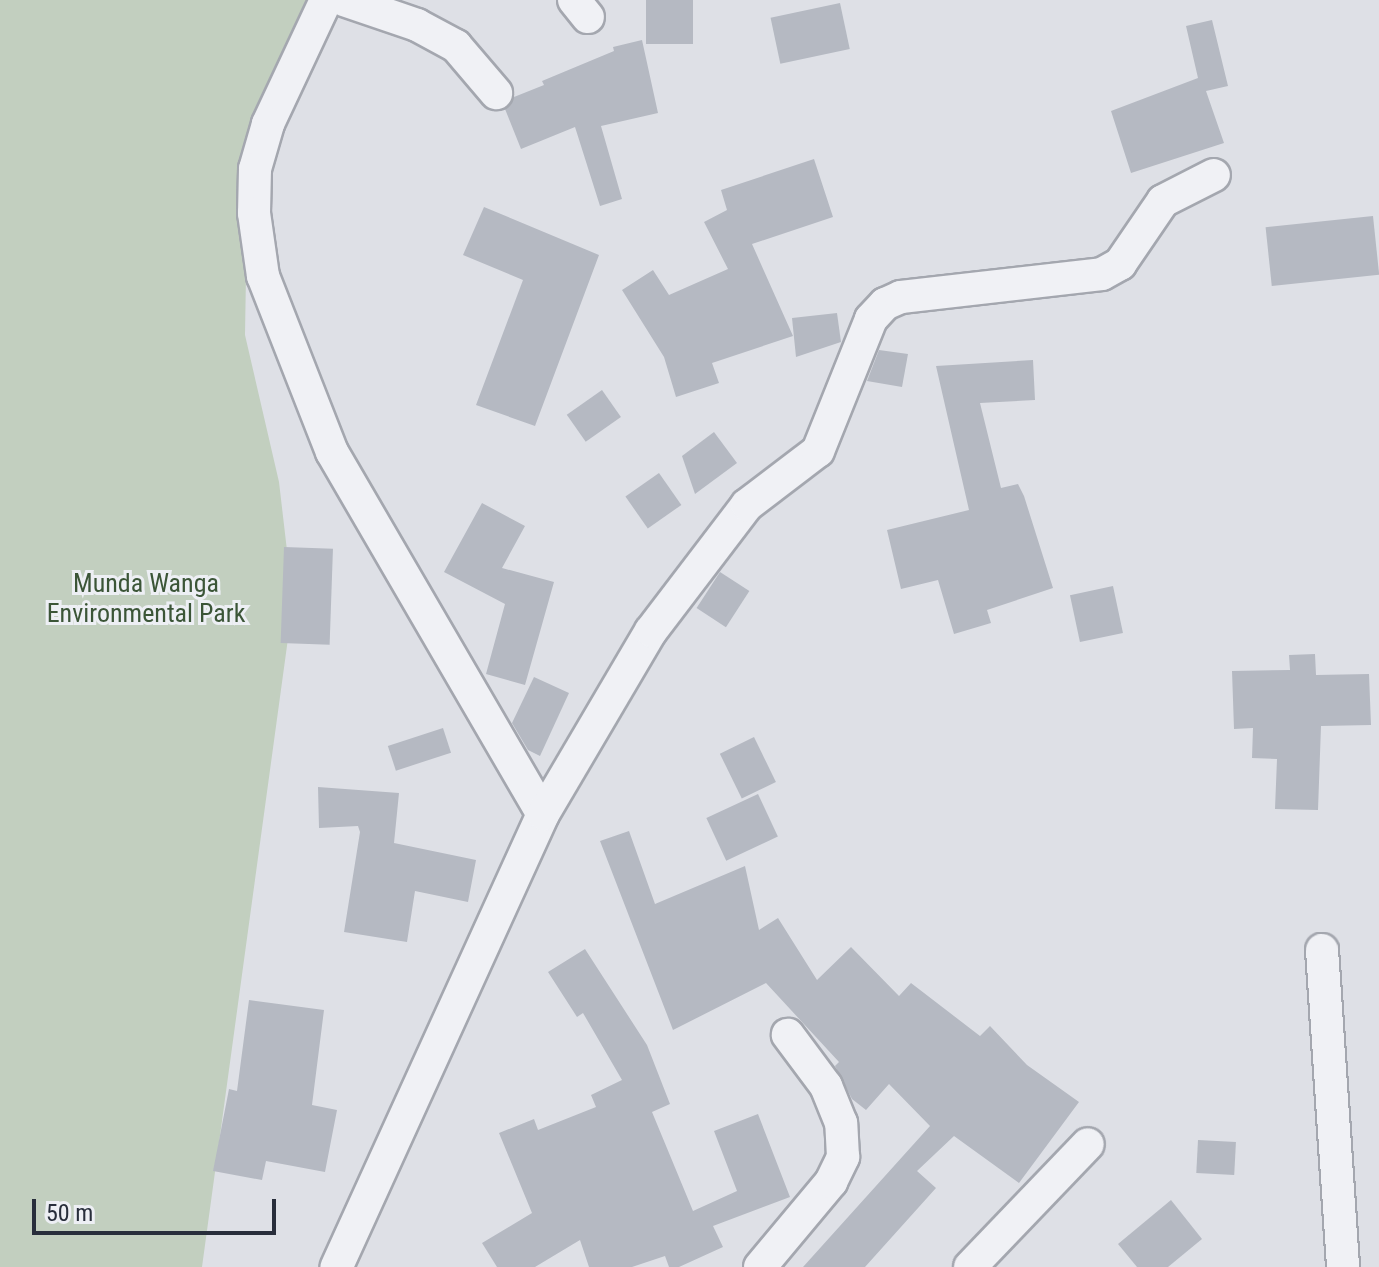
<!DOCTYPE html>
<html>
<head>
<meta charset="utf-8">
<style>
  body { margin:0 }
  #map { position:relative; width:1379px; height:1267px; overflow:hidden; background:#dee0e6; font-family:"Roboto Condensed",sans-serif }
  div>[style] { position:absolute }
  [style*='--x'] { left:calc(var(--x)*1px); top:calc(var(--y)*1px); width:calc(var(--w)*1px); rotate:calc(var(--a)*1deg) }
  .green>* { inset:0; background:#c2cfbf }
  .building>* { inset:0; background:#b5b9c2; transform-origin:0 0 }
  .roads { filter:drop-shadow(2px 0 #a4a7af) drop-shadow(-2px 0 #a4a7af) drop-shadow(0 2px #a4a7af) drop-shadow(0 -2px #a4a7af) }
  .minor>* { height:32px; margin:-16px; padding:0 16px; transform-origin:16px; border-radius:16px; background:#f0f1f5 }
  span { translate:-50% -50%; white-space:nowrap; text-align:center; line-height:1.15; -webkit-text-stroke:6px #edeff4; paint-order:stroke }
  .park-label { font-size:26px; color:#3b5537 }
  .scale { position:absolute; left:32px; top:1199px; width:244px; height:36px; box-sizing:border-box; border:4px solid #282e3b; border-top:0; padding-left:10px; font-size:24px; line-height:28px; white-space:nowrap; color:#282e3b; -webkit-text-stroke:6px #edeff4; paint-order:stroke }
</style>
</head>
<body>
<div id="map">
  <div class="green">
    <i style="clip-path:polygon(0 0,321px 0,248px 157px,245px 335px,279px 482px,293px 602px,202px 1267px,0 1267px)"></i>
  </div>
  <div class="building">
    <i style="left:646px;top:0;width:47px;height:44px"></i>
    <i style="left:840px;top:3px;width:47px;height:71px;rotate:78deg"></i>
    <i style="clip-path:polygon(1212px 20px,1228px 86px,1206px 91px,1224px 143px,1131px 173px,1111px 111px,1198px 78px,1186px 26px)"></i>
    <i style="clip-path:polygon(642px 40px,658px 113px,601px 126px,622px 199px,600px 206px,575px 127px,521px 149px,505px 109px,514px 97px,544px 85px,542px 81px,614px 51px,613px 47px)"></i>
    <i style="clip-path:polygon(814px 159px,833px 217px,752px 244px,793px 336px,712px 363px,719px 383px,676px 397px,664px 357px,622px 290px,653px 270px,669px 295px,728px 269px,704px 222px,727px 210px,721px 190px)"></i>
    <i style="clip-path:polygon(484px 207px,599px 255px,535px 426px,476px 405px,523px 280px,463px 255px)"></i>
    <i style="left:1373px;top:216px;width:59px;height:108px;rotate:84deg"></i>
    <i style="clip-path:polygon(837px 313px,841px 342px,796px 357px,792px 318px)"></i>
    <i style="clip-path:polygon(879px 350px,908px 354px,902px 387px,867px 381px)"></i>
    <i style="clip-path:polygon(1033px 360px,1035px 400px,980px 403px,1001px 488px,1018px 484px,1024px 496px,1053px 588px,987px 610px,991px 623px,954px 634px,938px 580px,901px 589px,887px 530px,969px 510px,936px 366px)"></i>
    <i style="left:602px;top:390px;width:33px;height:43px;rotate:55deg"></i>
    <i style="clip-path:polygon(714px 432px,737px 463px,695px 494px,682px 456px)"></i>
    <i style="left:659px;top:473px;width:39px;height:41px;rotate:55deg"></i>
    <i style="clip-path:polygon(482px 503px,525px 526px,502px 568px,554px 582px,525px 685px,486px 674px,505px 604px,444px 572px)"></i>
    <i style="left:284px;top:547px;width:49px;height:96px;rotate:2deg"></i>
    <i style="left:720px;top:572px;width:35px;height:43px;rotate:33deg"></i>
    <i style="left:1113px;top:586px;width:48px;height:44px;rotate:78deg"></i>
    <i style="clip-path:polygon(1315px 654px,1316px 675px,1369px 674px,1371px 725px,1321px 726px,1318px 810px,1275px 809px,1277px 759px,1252px 758px,1253px 728px,1234px 729px,1232px 671px,1290px 670px,1289px 655px)"></i>
    <i style="clip-path:polygon(534px 677px,569px 693px,540px 756px,528px 750px,512px 723px)"></i>
    <i style="left:443px;top:728px;width:26px;height:58px;rotate:72deg"></i>
    <i style="left:754px;top:737px;width:50px;height:38px;rotate:64deg"></i>
    <i style="clip-path:polygon(318px 787px,399px 793px,394px 843px,476px 860px,468px 902px,415px 891px,407px 942px,344px 932px,360px 832px,358px 826px,319px 828px)"></i>
    <i style="left:758px;top:794px;width:47px;height:57px;rotate:65deg"></i>
    <i style="clip-path:polygon(629px 831px,655px 904px,745px 866px,759px 930px,778px 918px,817px 980px,851px 947px,899px 996px,911px 983px,980px 1036px,990px 1026px,1027px 1065px,1079px 1102px,1019px 1183px,954px 1136px,917px 1171px,936px 1188px,865px 1267px,803px 1267px,930px 1126px,889px 1084px,866px 1110px,852px 1099px,835px 1066px,839px 1062px,766px 983px,673px 1030px,600px 841px)"></i>
    <i style="clip-path:polygon(585px 949px,647px 1045px,670px 1104px,652px 1112px,693px 1211px,737px 1191px,714px 1131px,758px 1114px,790px 1197px,713px 1226px,723px 1247px,679px 1267px,669px 1267px,665px 1256px,632px 1267px,589px 1267px,580px 1240px,535px 1267px,497px 1267px,482px 1243px,532px 1213px,499px 1133px,534px 1119px,538px 1130px,596px 1107px,591px 1095px,622px 1080px,583px 1013px,577px 1017px,548px 972px)"></i>
    <i style="clip-path:polygon(249px 1000px,324px 1010px,312px 1105px,337px 1110px,325px 1172px,266px 1161px,262px 1180px,213px 1171px,229px 1089px,237px 1091px)"></i>
    <i style="left:1198px;top:1140px;width:38px;height:33px;rotate:3deg"></i>
    <i style="clip-path:polygon(1171px 1200px,1202px 1239px,1168px 1267px,1137px 1267px,1118px 1244px)"></i>
  </div>
  <div class="roads">
    <div class="minor">
      <i style="--x:326;--y:0;--w:137;--a:115.1"></i>
      <i style="--x:268;--y:124;--w:47;--a:106.1"></i>
      <i style="--x:255;--y:169;--w:44;--a:91.3"></i>
      <i style="--x:254;--y:213;--w:64;--a:81.9"></i>
      <i style="--x:263;--y:276;--w:189;--a:68.6"></i>
      <i style="--x:332;--y:452;--w:419;--a:59.8"></i>
      <i style="--x:543;--y:814;--w:498;--a:114.5"></i>
      <i style="--x:344;--y:0;--w:77;--a:18.9"></i>
      <i style="--x:417;--y:25;--w:44;--a:28.3"></i>
      <i style="--x:456;--y:46;--w:62;--a:49.6"></i>
      <i style="--x:574;--y:0;--w:22;--a:51"></i>
      <i style="--x:543;--y:814;--w:212;--a:-59.5"></i>
      <i style="--x:651;--y:631;--w:158;--a:-52.7"></i>
      <i style="--x:747;--y:505;--w:89;--a:-37.3"></i>
      <i style="--x:818;--y:451;--w:142;--a:-68.1"></i>
      <i style="--x:871;--y:319;--w:21;--a:-47"></i>
      <i style="--x:885;--y:304;--w:17;--a:-24"></i>
      <i style="--x:901;--y:297;--w:202;--a:-6.5"></i>
      <i style="--x:1102;--y:274;--w:21;--a:-29"></i>
      <i style="--x:1120;--y:264;--w:76;--a:-55.7"></i>
      <i style="--x:1163;--y:201;--w:57;--a:-27"></i>
      <i style="--x:1322;--y:950;--w:318;--a:86.2"></i>
      <i style="--x:760;--y:1267;--w:111;--a:-50.1"></i>
      <i style="--x:831;--y:1182;--w:28;--a:-64"></i>
      <i style="--x:843;--y:1157;--w:34;--a:-93"></i>
      <i style="--x:841;--y:1123;--w:40;--a:-112"></i>
      <i style="--x:826;--y:1086;--w:64;--a:-126.7"></i>
      <i style="--x:970;--y:1267;--w:170;--a:-46.2"></i>
    </div>
  </div>
  <div class="park-label">
    <span style="left:146px;top:599px">Munda Wanga<br>Environmental Park</span>
  </div>
  <div class="scale">50 m</div>
</div>
</body>
</html>
